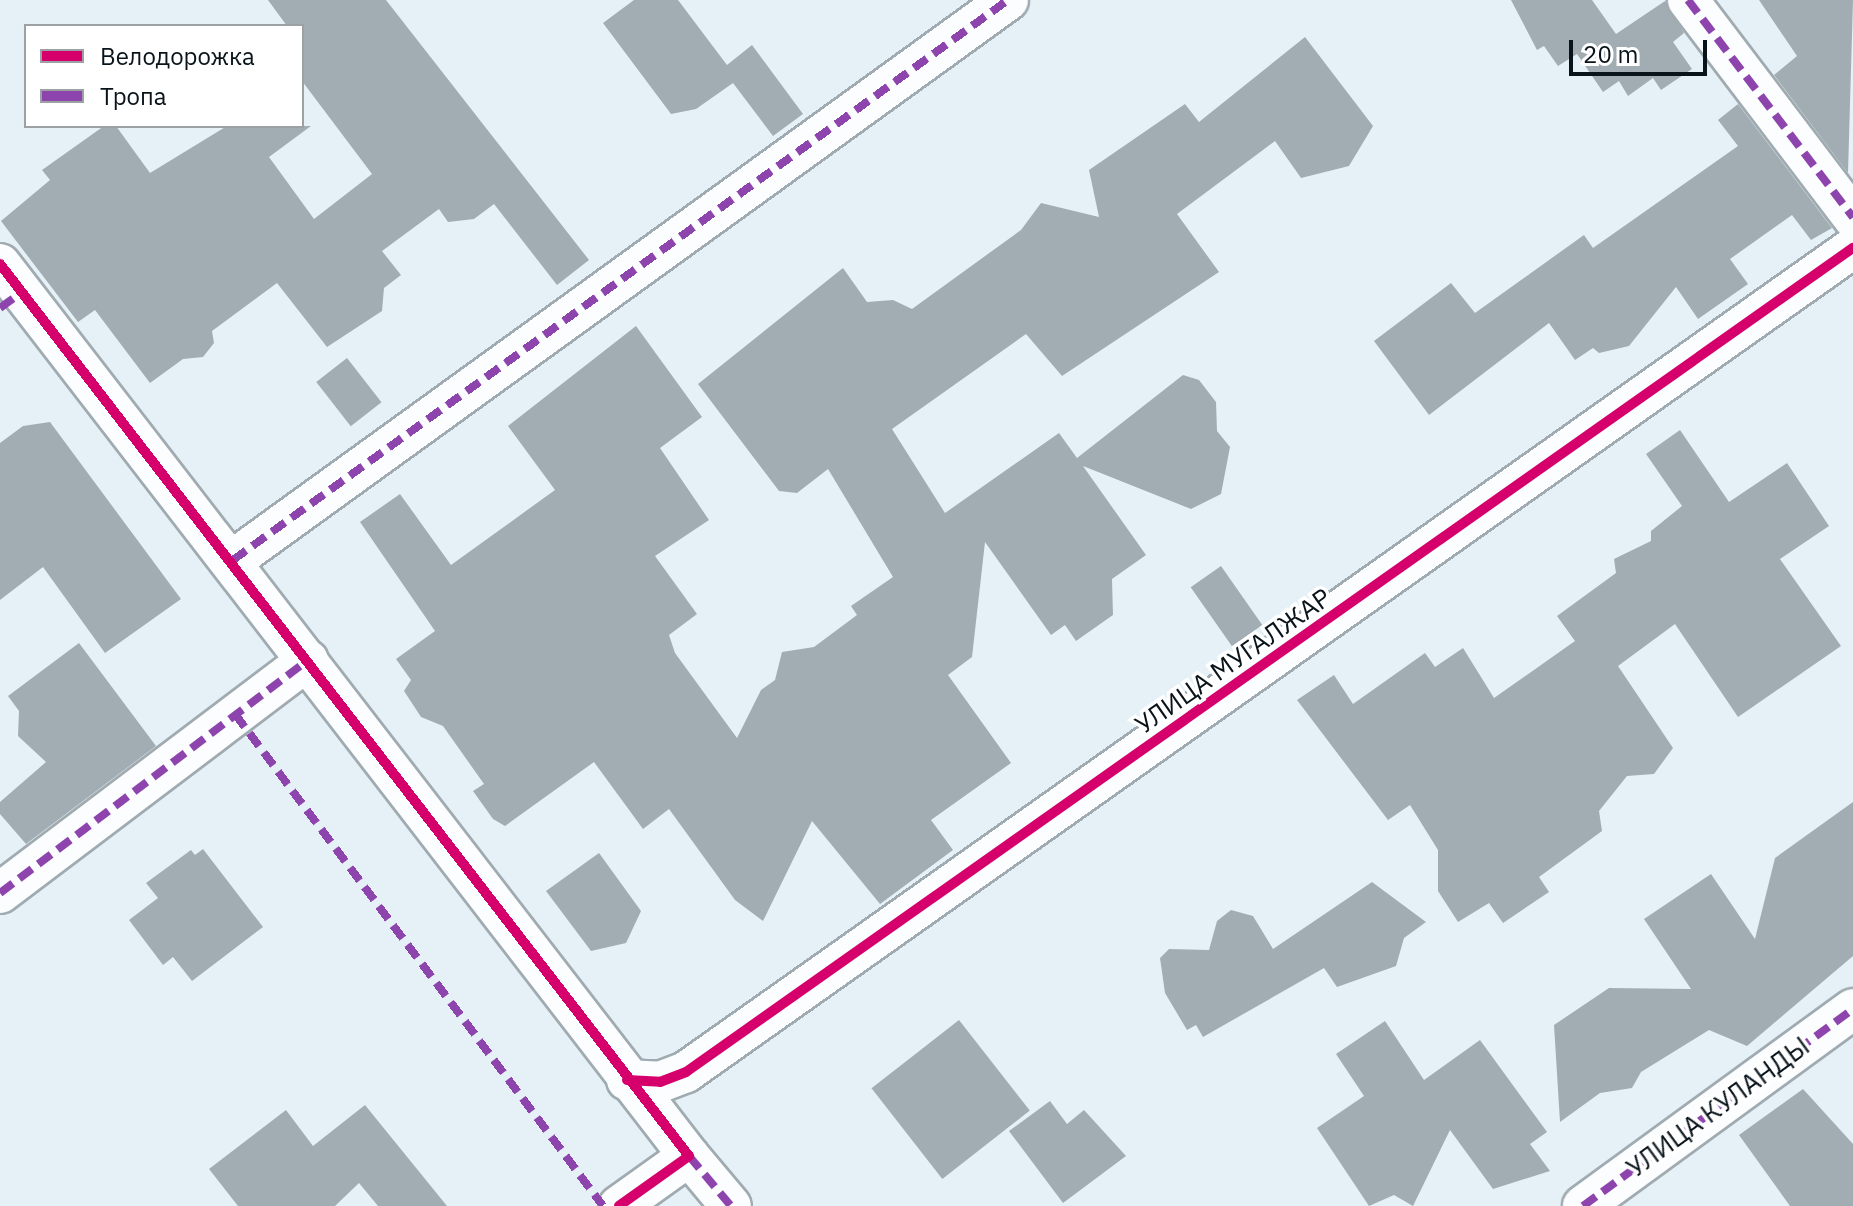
<!DOCTYPE html>
<html>
<head>
<meta charset="utf-8">
<style>
  body { margin:0 }
  #map { position:relative; width:1853px; height:1206px; overflow:hidden; background:#e6f1f7; font-family:"IBM Plex Sans",sans-serif }
  div>[style] { position:absolute }
  [style*='--x'] { left:calc(var(--x)*1px); top:calc(var(--y)*1px); width:calc(var(--w)*1px); rotate:calc(var(--a)*1deg) }
  .building>* { inset:0; background:#a1adb2; transform-origin:0 0 }
  .roads { filter:drop-shadow(2px 0 #a0abb1) drop-shadow(-2px 0 #a0abb1) drop-shadow(0 2px #a0abb1) drop-shadow(0 -2px #a0abb1) }
  .minor>* { height:40px; margin:-20px; padding:0 20px; transform-origin:20px; border-radius:20px; background:#fbfdfe }
  .quiet>* { height:8px; margin-top:-4px; transform-origin:0; background:repeating-linear-gradient(90deg,#8e44ad 0 16px,transparent 0 24px) }
  .cycleway>* { height:10px; margin:-5px; padding:0 5px; transform-origin:5px; border-radius:5px; background:#d6006c }
  span { translate:-50% -50%; white-space:nowrap; text-align:center; line-height:1.15; -webkit-text-stroke:7px #fff; paint-order:stroke }
  .street-label { font-size:26px; color:#08131a }
  .legend { position:absolute; left:24px; top:24px; width:280px; height:104px; box-sizing:border-box; background:#fff; border:2px solid #9ca1a3; margin:0; padding:10px 14px; list-style:none; font-size:24px; color:#08131a }
  .legend li { display:flex; align-items:center; gap:16px; height:40px }
  .legend b { width:40px; border:2px solid #9ca1a3 }
  .scale { position:absolute; left:1569px; top:40px; width:138px; height:36px; box-sizing:border-box; border:4px solid #08131a; border-top:0; padding-left:10px; font-size:24px; line-height:28px; white-space:nowrap; color:#08131a; -webkit-text-stroke:6px #fff; paint-order:stroke }
</style>
</head>
<body>
<div id="map">
  <div class="building">
    <i style="clip-path:polygon(268px 0,386px 0,589px 260px,557px 285px,494px 204px,474px 219px,448px 222px,439px 209px,382px 251px,401px 275px,384px 288px,382px 311px,327px 347px,277px 283px,212px 331px,214px 343px,203px 357px,183px 359px,150px 383px,95px 310px,78px 322px,1px 221px,50px 180px,42px 170px,104px 126px,116px 126px,150px 173px,227px 126px,311px 126px,269px 157px,314px 219px,372px 174px,302px 81px,302px 26px,287px 26px)"></i>
    <i style="clip-path:polygon(634px 0,678px 0,727px 65px,752px 45px,803px 114px,773px 136px,733px 83px,696px 109px,671px 114px,603px 23px)"></i>
    <i style="clip-path:polygon(1511px 0,1592px 0,1616px 34px,1665px 1px,1684px 33px,1673px 42px,1692px 69px,1661px 90px,1653px 78px,1628px 96px,1619px 81px,1603px 92px,1577px 54px,1558px 66px,1544px 46px,1537px 50px)"></i>
    <i style="clip-path:polygon(1759px 0,1853px 0,1848px 173px,1774px 75px,1797px 56px)"></i>
    <i style="clip-path:polygon(1305px 37px,1373px 126px,1349px 166px,1301px 178px,1275px 141px,1177px 214px,1219px 272px,1062px 376px,1026px 334px,892px 429px,945px 513px,1059px 433px,1077px 458px,1183px 375px,1199px 380px,1216px 402px,1217px 431px,1230px 447px,1221px 494px,1191px 509px,1083px 466px,1146px 555px,1112px 579px,1113px 615px,1076px 641px,1065px 625px,1051px 635px,985px 542px,972px 657px,948px 675px,1011px 763px,931px 820px,953px 850px,880px 904px,812px 821px,763px 921px,735px 900px,669px 809px,643px 829px,594px 762px,505px 826px,493px 819px,473px 791px,484px 784px,443px 726px,421px 717px,404px 691px,411px 680px,396px 659px,435px 631px,360px 522px,400px 494px,451px 565px,555px 490px,508px 426px,636px 326px,702px 417px,660px 448px,709px 520px,655px 556px,697px 614px,669px 635px,675px 653px,737px 738px,761px 690px,775px 680px,782px 652px,814px 647px,857px 615px,851px 606px,893px 577px,828px 469px,797px 493px,779px 491px,698px 384px,843px 268px,867px 302px,893px 300px,912px 309px,1021px 230px,1041px 203px,1099px 217px,1089px 170px,1185px 104px,1199px 122px)"></i>
    <i style="clip-path:polygon(1738px 104px,1832px 228px,1811px 240px,1792px 215px,1730px 259px,1748px 284px,1698px 319px,1676px 287px,1629px 346px,1599px 353px,1593px 348px,1575px 360px,1549px 323px,1429px 415px,1374px 341px,1451px 283px,1475px 313px,1584px 235px,1593px 248px,1738px 146px,1718px 120px)"></i>
    <i style="left:347px;top:358px;width:56px;height:39px;rotate:52deg"></i>
    <i style="clip-path:polygon(50px 422px,181px 599px,105px 653px,43px 567px,0 600px,0 443px,23px 426px)"></i>
    <i style="clip-path:polygon(1680px 430px,1729px 502px,1787px 463px,1829px 526px,1780px 559px,1841px 646px,1738px 717px,1675px 624px,1618px 666px,1673px 748px,1654px 774px,1627px 776px,1599px 811px,1602px 831px,1539px 877px,1549px 892px,1503px 923px,1489px 903px,1458px 922px,1438px 891px,1438px 850px,1410px 805px,1388px 820px,1297px 700px,1334px 675px,1353px 704px,1425px 653px,1435px 667px,1463px 648px,1494px 698px,1575px 641px,1557px 616px,1616px 573px,1614px 559px,1651px 541px,1651px 531px,1682px 506px,1646px 454px)"></i>
    <i style="left:1221px;top:566px;width:72px;height:37px;rotate:55deg"></i>
    <i style="clip-path:polygon(79px 643px,156px 746px,26px 844px,0 814px,0 802px,46px 762px,18px 736px,19px 711px,8px 696px)"></i>
    <i style="clip-path:polygon(1853px 802px,1853px 956px,1747px 1046px,1709px 1030px,1641px 1072px,1632px 1088px,1600px 1093px,1560px 1122px,1554px 1025px,1609px 988px,1691px 989px,1644px 919px,1711px 874px,1755px 939px,1775px 858px)"></i>
    <i style="clip-path:polygon(203px 849px,263px 927px,192px 981px,173px 957px,163px 965px,129px 920px,158px 898px,146px 883px,191px 850px,195px 855px)"></i>
    <i style="clip-path:polygon(599px 853px,641px 911px,626px 943px,591px 951px,546px 891px)"></i>
    <i style="clip-path:polygon(1372px 882px,1426px 922px,1404px 938px,1396px 966px,1337px 987px,1324px 968px,1203px 1037px,1196px 1025px,1187px 1030px,1165px 993px,1160px 958px,1169px 949px,1209px 950px,1217px 921px,1231px 910px,1253px 916px,1273px 949px)"></i>
    <i style="left:959px;top:1020px;width:115px;height:111px;rotate:52deg"></i>
    <i style="clip-path:polygon(1385px 1021px,1424px 1080px,1480px 1040px,1547px 1132px,1530px 1144px,1550px 1171px,1493px 1189px,1450px 1130px,1413px 1206px,1394px 1195px,1369px 1206px,1317px 1128px,1364px 1096px,1336px 1054px)"></i>
    <i style="clip-path:polygon(1803px 1089px,1853px 1144px,1853px 1206px,1790px 1206px,1739px 1135px)"></i>
    <i style="clip-path:polygon(1050px 1101px,1067px 1124px,1084px 1110px,1126px 1156px,1063px 1203px,1009px 1131px)"></i>
    <i style="clip-path:polygon(365px 1105px,447px 1206px,378px 1206px,359px 1183px,335px 1206px,238px 1206px,209px 1169px,286px 1110px,313px 1146px)"></i>
  </div>
  <div class="roads">
    <div class="minor">
      <i style="--x:1688;--y:0;--w:273;--a:52.8"></i>
      <i style="--x:0;--y:264;--w:1127;--a:52.32"></i>
      <i style="--x:689;--y:1156;--w:86;--a:144.5"></i>
      <i style="--x:233;--y:560;--w:956;--a:-35.85"></i>
      <i style="--x:0;--y:893;--w:386;--a:-37.1"></i>
      <i style="--x:627;--y:1080;--w:33;--a:3"></i>
      <i style="--x:660;--y:1082;--w:28;--a:-21"></i>
      <i style="--x:686;--y:1072;--w:1429;--a:-35.23"></i>
      <i style="--x:689;--y:1156;--w:65;--a:50"></i>
      <i style="--x:1583;--y:1206;--w:334;--a:-36.1"></i>
    </div>
  </div>
  <div class="quiet">
    <i style="--x:1688;--y:0;--w:273;--a:52.8"></i>
    <i style="--x:0;--y:308;--w:27;--a:-36"></i>
    <i style="--x:233;--y:560;--w:956;--a:-35.85"></i>
    <i style="--x:235;--y:714;--w:614;--a:53.2"></i>
    <i style="--x:0;--y:893;--w:386;--a:-37.1"></i>
    <i style="--x:689;--y:1156;--w:65;--a:50"></i>
    <i style="--x:1583;--y:1206;--w:334;--a:-36.1"></i>
  </div>
  <div class="cycleway">
    <i style="--x:0;--y:264;--w:1127;--a:52.32"></i>
    <i style="--x:689;--y:1156;--w:86;--a:144.5"></i>
    <i style="--x:627;--y:1080;--w:33;--a:3"></i>
    <i style="--x:660;--y:1082;--w:28;--a:-21"></i>
    <i style="--x:686;--y:1072;--w:1429;--a:-35.23"></i>
  </div>
  <div class="street-label">
    <span style="left:1233px;top:661px;rotate:-35deg">УЛИЦА МУГАЛЖАР</span>
    <span style="left:1718px;top:1107px;rotate:-36deg">УЛИЦА КУЛАНДЫ</span>
  </div>
  <ul class="legend">
  <li><b style="height:10px;background:#d6006c"></b>Велодорожка</li>
  <li><b style="height:10px;background:#8e44ad"></b>Тропа</li>
  </ul>
  <div class="scale">20 m</div>
</div>
</body>
</html>
